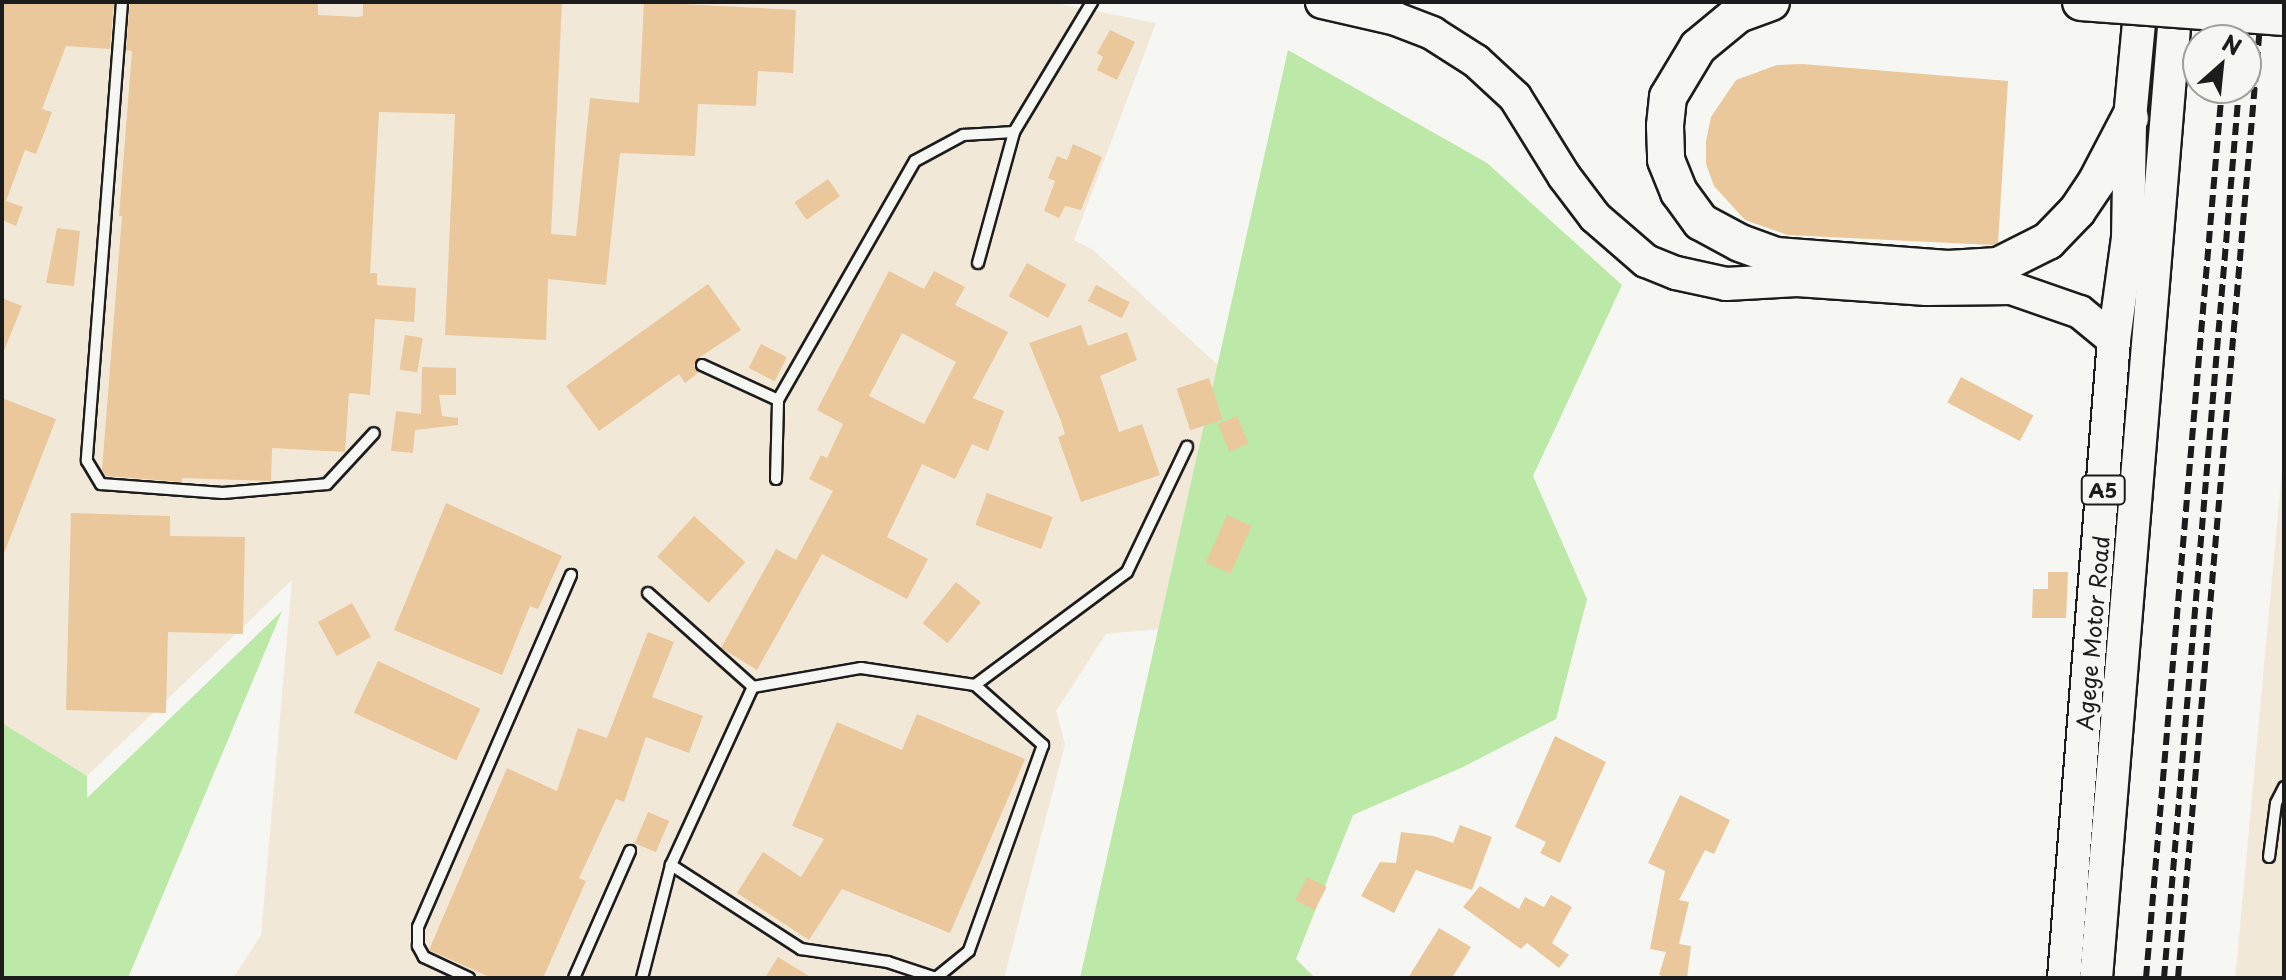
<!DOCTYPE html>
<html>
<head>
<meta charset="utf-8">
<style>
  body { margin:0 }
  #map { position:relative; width:2286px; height:980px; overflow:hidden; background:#f6f6f2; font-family:"Playpen Sans",sans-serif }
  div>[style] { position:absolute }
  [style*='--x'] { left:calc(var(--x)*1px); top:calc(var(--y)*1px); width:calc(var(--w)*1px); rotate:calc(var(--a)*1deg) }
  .built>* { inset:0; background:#f2e8d8 }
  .green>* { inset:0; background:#bce9a7 }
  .building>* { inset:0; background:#eac89b; transform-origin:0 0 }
  .roads { filter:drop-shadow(2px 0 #1c1c1c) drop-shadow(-2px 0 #1c1c1c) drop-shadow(0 2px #1c1c1c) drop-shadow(0 -2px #1c1c1c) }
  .service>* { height:10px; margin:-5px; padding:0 5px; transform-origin:5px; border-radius:5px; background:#f6f6f2 }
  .primary>* { height:32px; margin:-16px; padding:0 16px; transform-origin:16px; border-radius:16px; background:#f6f6f2 }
  .trunk>* { height:32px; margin:-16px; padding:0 16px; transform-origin:16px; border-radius:16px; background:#f6f6f2 }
  .motorway>* { height:36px; margin:-18px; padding:0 18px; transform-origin:18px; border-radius:18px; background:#f6f6f2 }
  .rail>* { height:6px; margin-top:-3px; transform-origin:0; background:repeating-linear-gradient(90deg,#1c1c1c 0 12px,transparent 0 18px) }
  .bridges { filter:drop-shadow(2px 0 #1c1c1c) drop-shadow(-2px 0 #1c1c1c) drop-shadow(0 2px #1c1c1c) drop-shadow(0 -2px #1c1c1c) }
  .motorway-bridge>* { height:36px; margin:-18px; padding:0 18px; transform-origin:18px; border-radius:18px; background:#f6f6f2 }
  span { translate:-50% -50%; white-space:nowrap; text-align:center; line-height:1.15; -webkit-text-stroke:8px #f6f6f2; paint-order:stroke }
  .shield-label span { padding:2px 6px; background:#f6f6f2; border:2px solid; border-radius:6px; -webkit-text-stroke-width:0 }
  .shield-label { font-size:20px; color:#1c1c1c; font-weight:700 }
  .street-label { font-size:22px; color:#1c1c1c }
  .frame { position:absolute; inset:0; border:4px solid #1c1c1c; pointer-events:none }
  .north { position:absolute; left:2182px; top:24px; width:80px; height:80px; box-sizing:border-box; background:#f6f6f2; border:2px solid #9f9f9c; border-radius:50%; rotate:27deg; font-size:22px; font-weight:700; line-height:32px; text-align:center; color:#1c1c1c }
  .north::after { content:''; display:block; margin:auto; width:28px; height:36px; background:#1c1c1c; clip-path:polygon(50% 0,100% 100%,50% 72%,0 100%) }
</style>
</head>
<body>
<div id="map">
  <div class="built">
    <i style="clip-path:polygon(2px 2px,1051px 2px,1156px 23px,1074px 240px,1092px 249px,1246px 391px,1169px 628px,1106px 634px,1056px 711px,1065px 744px,1004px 978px,233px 978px,261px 935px,292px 580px,87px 776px,2px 724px)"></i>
    <i style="clip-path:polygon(2284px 449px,2284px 978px,2235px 978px,2237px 959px)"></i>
  </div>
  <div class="green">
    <i style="clip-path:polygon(1288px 50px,1487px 163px,1622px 285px,1533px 476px,1587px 599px,1556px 719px,1463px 767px,1353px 815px,1296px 959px,1315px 978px,1080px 978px)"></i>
    <i style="clip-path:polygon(282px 611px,128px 978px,2px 978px,2px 723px,87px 776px,87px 798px)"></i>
  </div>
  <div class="building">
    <i style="clip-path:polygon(2px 2px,114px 2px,110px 49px,66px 46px,42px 109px,52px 112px,36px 154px,25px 150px,6px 201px,23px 207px,16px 226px,2px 220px)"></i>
    <i style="clip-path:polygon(130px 2px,318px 2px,318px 15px,358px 17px,363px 16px,363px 2px,562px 2px,551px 234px,576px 236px,590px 98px,639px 103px,644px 2px,796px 10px,793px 73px,758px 71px,756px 106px,698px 104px,695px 156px,620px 153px,606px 285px,548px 279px,546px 340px,445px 335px,455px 114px,379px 112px,370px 273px,377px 273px,377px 285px,416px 288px,414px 322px,375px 319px,370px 395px,349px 393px,345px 452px,272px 448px,271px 481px,182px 478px,182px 482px,106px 476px,102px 470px,122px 216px,119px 216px,132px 51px,126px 50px)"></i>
    <i style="clip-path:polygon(1110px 30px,1135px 42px,1117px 80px,1097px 70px,1103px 57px,1097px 53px)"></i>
    <i style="clip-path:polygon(1802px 64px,2008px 81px,1998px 243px,1992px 245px,1788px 235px,1745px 220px,1714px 186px,1706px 164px,1706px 141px,1711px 117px,1736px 80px,1777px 65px)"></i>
    <i style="clip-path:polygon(1073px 144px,1102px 157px,1081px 210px,1065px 206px,1059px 218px,1044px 211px,1055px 181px,1048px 178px,1057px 156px,1067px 160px)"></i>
    <i style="left:828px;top:179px;width:21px;height:41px;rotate:55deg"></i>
    <i style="clip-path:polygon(57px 228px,80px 231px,74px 286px,46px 283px)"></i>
    <i style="left:1027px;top:263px;width:45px;height:38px;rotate:29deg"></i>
    <i style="clip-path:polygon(evenodd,889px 271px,924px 289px,934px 271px,965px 287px,955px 305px,1008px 332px,973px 398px,1004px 411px,988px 451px,972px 444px,955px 479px,922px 464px,887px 537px,928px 559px,907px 599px,822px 554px,757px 670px,721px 648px,776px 549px,796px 560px,833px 491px,809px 479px,821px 455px,827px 458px,843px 424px,817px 410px,889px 271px,902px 333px,956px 362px,924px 424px,869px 396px,902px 333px)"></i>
    <i style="clip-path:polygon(708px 284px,741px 330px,697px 359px,694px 366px,699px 372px,685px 383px,679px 374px,599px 431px,566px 386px)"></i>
    <i style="left:1096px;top:285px;width:38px;height:18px;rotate:27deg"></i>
    <i style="clip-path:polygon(2px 298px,22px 306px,3px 353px,2px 353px)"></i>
    <i style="clip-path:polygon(1081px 325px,1088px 346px,1127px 332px,1137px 360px,1100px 376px,1119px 432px,1142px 424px,1160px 475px,1081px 502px,1058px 437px,1065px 434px,1061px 421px,1029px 343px)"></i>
    <i style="left:405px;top:335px;width:18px;height:35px;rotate:9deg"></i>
    <i style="left:761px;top:344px;width:29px;height:27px;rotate:27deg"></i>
    <i style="clip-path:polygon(422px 367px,456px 368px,456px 395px,439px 395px,442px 416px,458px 418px,458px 425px,415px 430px,413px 453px,391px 451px,396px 411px,421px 414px)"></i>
    <i style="left:1961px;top:377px;width:82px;height:29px;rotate:28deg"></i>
    <i style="left:1209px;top:378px;width:44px;height:34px;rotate:72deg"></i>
    <i style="clip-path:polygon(2px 398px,56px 419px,3px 556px,2px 555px)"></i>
    <i style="left:1237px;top:416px;width:30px;height:21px;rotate:67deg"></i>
    <i style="left:987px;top:493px;width:70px;height:34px;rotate:20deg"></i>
    <i style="clip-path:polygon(446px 503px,562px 556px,538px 609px,530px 606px,502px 675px,394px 630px)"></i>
    <i style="clip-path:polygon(71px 513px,170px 516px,170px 536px,245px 537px,243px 634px,168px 632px,166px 713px,66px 710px)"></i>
    <i style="left:1227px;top:515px;width:27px;height:52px;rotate:24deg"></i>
    <i style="left:694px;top:516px;width:69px;height:55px;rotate:42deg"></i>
    <i style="clip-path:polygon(2048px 572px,2068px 572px,2066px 618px,2032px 618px,2033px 589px,2048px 589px)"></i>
    <i style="left:956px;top:582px;width:32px;height:53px;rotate:39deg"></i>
    <i style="left:352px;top:603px;width:39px;height:39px;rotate:61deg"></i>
    <i style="clip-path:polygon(648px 632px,674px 642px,652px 697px,703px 716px,689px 753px,646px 737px,624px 802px,616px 799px,579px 878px,586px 881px,543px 978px,492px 978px,429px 950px,507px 768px,557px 791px,578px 728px,607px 738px)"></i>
    <i style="left:378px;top:661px;width:113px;height:57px;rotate:25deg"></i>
    <i style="clip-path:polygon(917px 714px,1025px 759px,950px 933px,842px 889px,809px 940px,737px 893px,763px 852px,801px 877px,824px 839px,792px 826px,837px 722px,902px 750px)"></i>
    <i style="clip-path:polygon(1555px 736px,1606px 762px,1560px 863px,1540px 853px,1546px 842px,1515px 827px)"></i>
    <i style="clip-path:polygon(1680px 795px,1730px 820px,1714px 854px,1705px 850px,1679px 900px,1689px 902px,1679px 944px,1691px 946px,1687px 978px,1668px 978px,1659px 975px,1666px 952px,1650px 949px,1665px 871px,1648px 863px)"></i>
    <i style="left:648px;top:812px;width:23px;height:34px;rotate:23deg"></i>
    <i style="clip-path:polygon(1460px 825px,1492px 837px,1472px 890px,1416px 870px,1394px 913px,1361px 896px,1380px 862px,1396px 863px,1401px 832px,1434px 836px,1453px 843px)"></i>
    <i style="left:1307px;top:877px;width:22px;height:26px;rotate:27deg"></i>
    <i style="clip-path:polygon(1480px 886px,1519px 909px,1525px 897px,1544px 907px,1551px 895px,1572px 907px,1552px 943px,1569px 955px,1559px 968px,1527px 943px,1521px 949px,1463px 907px)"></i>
    <i style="clip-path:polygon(1439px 928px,1471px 947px,1452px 978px,1408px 978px)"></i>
    <i style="clip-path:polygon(778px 957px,812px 978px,765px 978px)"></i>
  </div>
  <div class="roads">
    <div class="service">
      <i style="--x:122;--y:2;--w:460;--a:94.4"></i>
      <i style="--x:87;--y:461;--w:27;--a:59"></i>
      <i style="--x:101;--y:484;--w:122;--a:4.2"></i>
      <i style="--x:223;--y:493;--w:104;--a:-4.9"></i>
      <i style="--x:327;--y:484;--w:69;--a:-47.3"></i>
      <i style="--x:978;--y:263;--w:136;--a:-74.6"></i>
      <i style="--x:702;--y:365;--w:84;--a:24.7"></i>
      <i style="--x:776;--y:479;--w:79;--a:-88.5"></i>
      <i style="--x:778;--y:400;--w:275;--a:-60.2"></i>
      <i style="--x:915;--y:161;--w:55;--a:-28.4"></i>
      <i style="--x:963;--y:135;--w:51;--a:-3.4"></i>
      <i style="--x:1014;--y:132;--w:152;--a:-59"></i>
      <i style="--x:648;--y:593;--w:141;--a:41.8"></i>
      <i style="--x:975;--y:685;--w:189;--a:-36.6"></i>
      <i style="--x:1127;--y:572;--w:139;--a:-64.4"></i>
      <i style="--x:2269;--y:857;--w:54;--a:-82.6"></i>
      <i style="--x:2276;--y:803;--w:18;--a:-63"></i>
      <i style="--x:469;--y:978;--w:50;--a:-155"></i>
      <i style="--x:424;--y:957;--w:13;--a:-119"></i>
      <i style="--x:418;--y:946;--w:19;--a:-90"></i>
      <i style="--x:418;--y:927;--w:384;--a:-66.5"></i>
      <i style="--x:574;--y:978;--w:139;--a:-66.2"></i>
      <i style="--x:642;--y:978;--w:117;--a:-75.6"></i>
      <i style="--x:671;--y:865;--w:196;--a:-65.3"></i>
      <i style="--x:753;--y:687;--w:110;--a:-10"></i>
      <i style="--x:861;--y:668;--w:115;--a:8.5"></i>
      <i style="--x:975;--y:685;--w:91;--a:41.4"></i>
      <i style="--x:1043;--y:745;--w:219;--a:109.8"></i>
      <i style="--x:969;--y:951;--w:43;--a:140.7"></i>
      <i style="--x:936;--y:978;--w:51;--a:-161.6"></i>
      <i style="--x:888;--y:962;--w:88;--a:-171.5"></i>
      <i style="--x:801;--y:949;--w:155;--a:-147.1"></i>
    </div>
    <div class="primary">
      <i style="--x:1322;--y:2;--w:76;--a:12.9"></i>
      <i style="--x:1396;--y:19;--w:39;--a:21"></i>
      <i style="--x:1432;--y:33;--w:52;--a:32.5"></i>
      <i style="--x:1476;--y:61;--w:53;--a:42.7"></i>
      <i style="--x:1515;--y:97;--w:93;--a:58.2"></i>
      <i style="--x:1564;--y:176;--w:51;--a:52.9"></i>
      <i style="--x:1595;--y:217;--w:67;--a:40.8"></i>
      <i style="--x:1646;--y:261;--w:32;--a:22"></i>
      <i style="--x:1676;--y:273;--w:51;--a:12.4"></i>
      <i style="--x:1726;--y:284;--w:71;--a:-3.2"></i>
      <i style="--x:1797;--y:280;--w:130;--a:4"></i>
      <i style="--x:1927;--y:289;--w:84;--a:-0.7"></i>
      <i style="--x:2011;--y:288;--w:73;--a:19.2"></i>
      <i style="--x:2080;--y:312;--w:44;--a:39.5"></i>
    </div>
    <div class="trunk">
      <i style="--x:2064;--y:978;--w:640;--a:-85.52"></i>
      <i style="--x:2114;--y:340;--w:103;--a:-82.2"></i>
      <i style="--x:2128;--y:238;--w:120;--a:-89"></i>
      <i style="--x:2130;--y:118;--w:117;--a:-84.6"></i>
      <i style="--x:2096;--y:978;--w:979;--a:-85.31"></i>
    </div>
    <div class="motorway">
      <i style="--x:1771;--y:2;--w:35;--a:160"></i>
      <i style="--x:1738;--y:14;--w:52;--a:140.5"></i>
      <i style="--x:1698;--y:47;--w:58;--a:121"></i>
      <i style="--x:1668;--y:97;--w:29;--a:96"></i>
      <i style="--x:1665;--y:126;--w:34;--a:88"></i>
      <i style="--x:1666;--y:160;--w:35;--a:68"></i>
      <i style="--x:1679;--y:192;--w:37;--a:54"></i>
      <i style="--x:1701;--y:222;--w:44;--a:28.3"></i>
      <i style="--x:1740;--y:243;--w:38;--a:20"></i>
      <i style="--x:1776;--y:256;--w:172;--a:4.3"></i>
      <i style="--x:1948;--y:269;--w:50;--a:-3.4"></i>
      <i style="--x:1998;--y:266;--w:56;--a:-26.6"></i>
      <i style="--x:2048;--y:241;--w:42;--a:-46"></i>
      <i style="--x:2077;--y:211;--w:36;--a:-56"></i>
      <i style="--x:2097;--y:181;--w:71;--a:-62.4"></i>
    </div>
  </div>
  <div class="rail">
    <i style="--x:2226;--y:40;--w:38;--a:-85"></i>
    <i style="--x:2243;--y:40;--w:38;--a:-85"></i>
    <i style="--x:2146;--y:978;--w:893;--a:-85.12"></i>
    <i style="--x:2164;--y:978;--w:893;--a:-85.18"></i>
    <i style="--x:2178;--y:978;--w:980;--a:-85.08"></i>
  </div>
  <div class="bridges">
    <div class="motorway-bridge">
      <i style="--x:2081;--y:2;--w:204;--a:4.2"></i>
    </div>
  </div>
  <div class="shield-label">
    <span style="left:2103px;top:490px">A5</span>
  </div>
  <div class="street-label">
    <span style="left:2092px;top:633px;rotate:-85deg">Agege Motor Road</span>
  </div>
  <div class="frame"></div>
  <div class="north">N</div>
</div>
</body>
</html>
